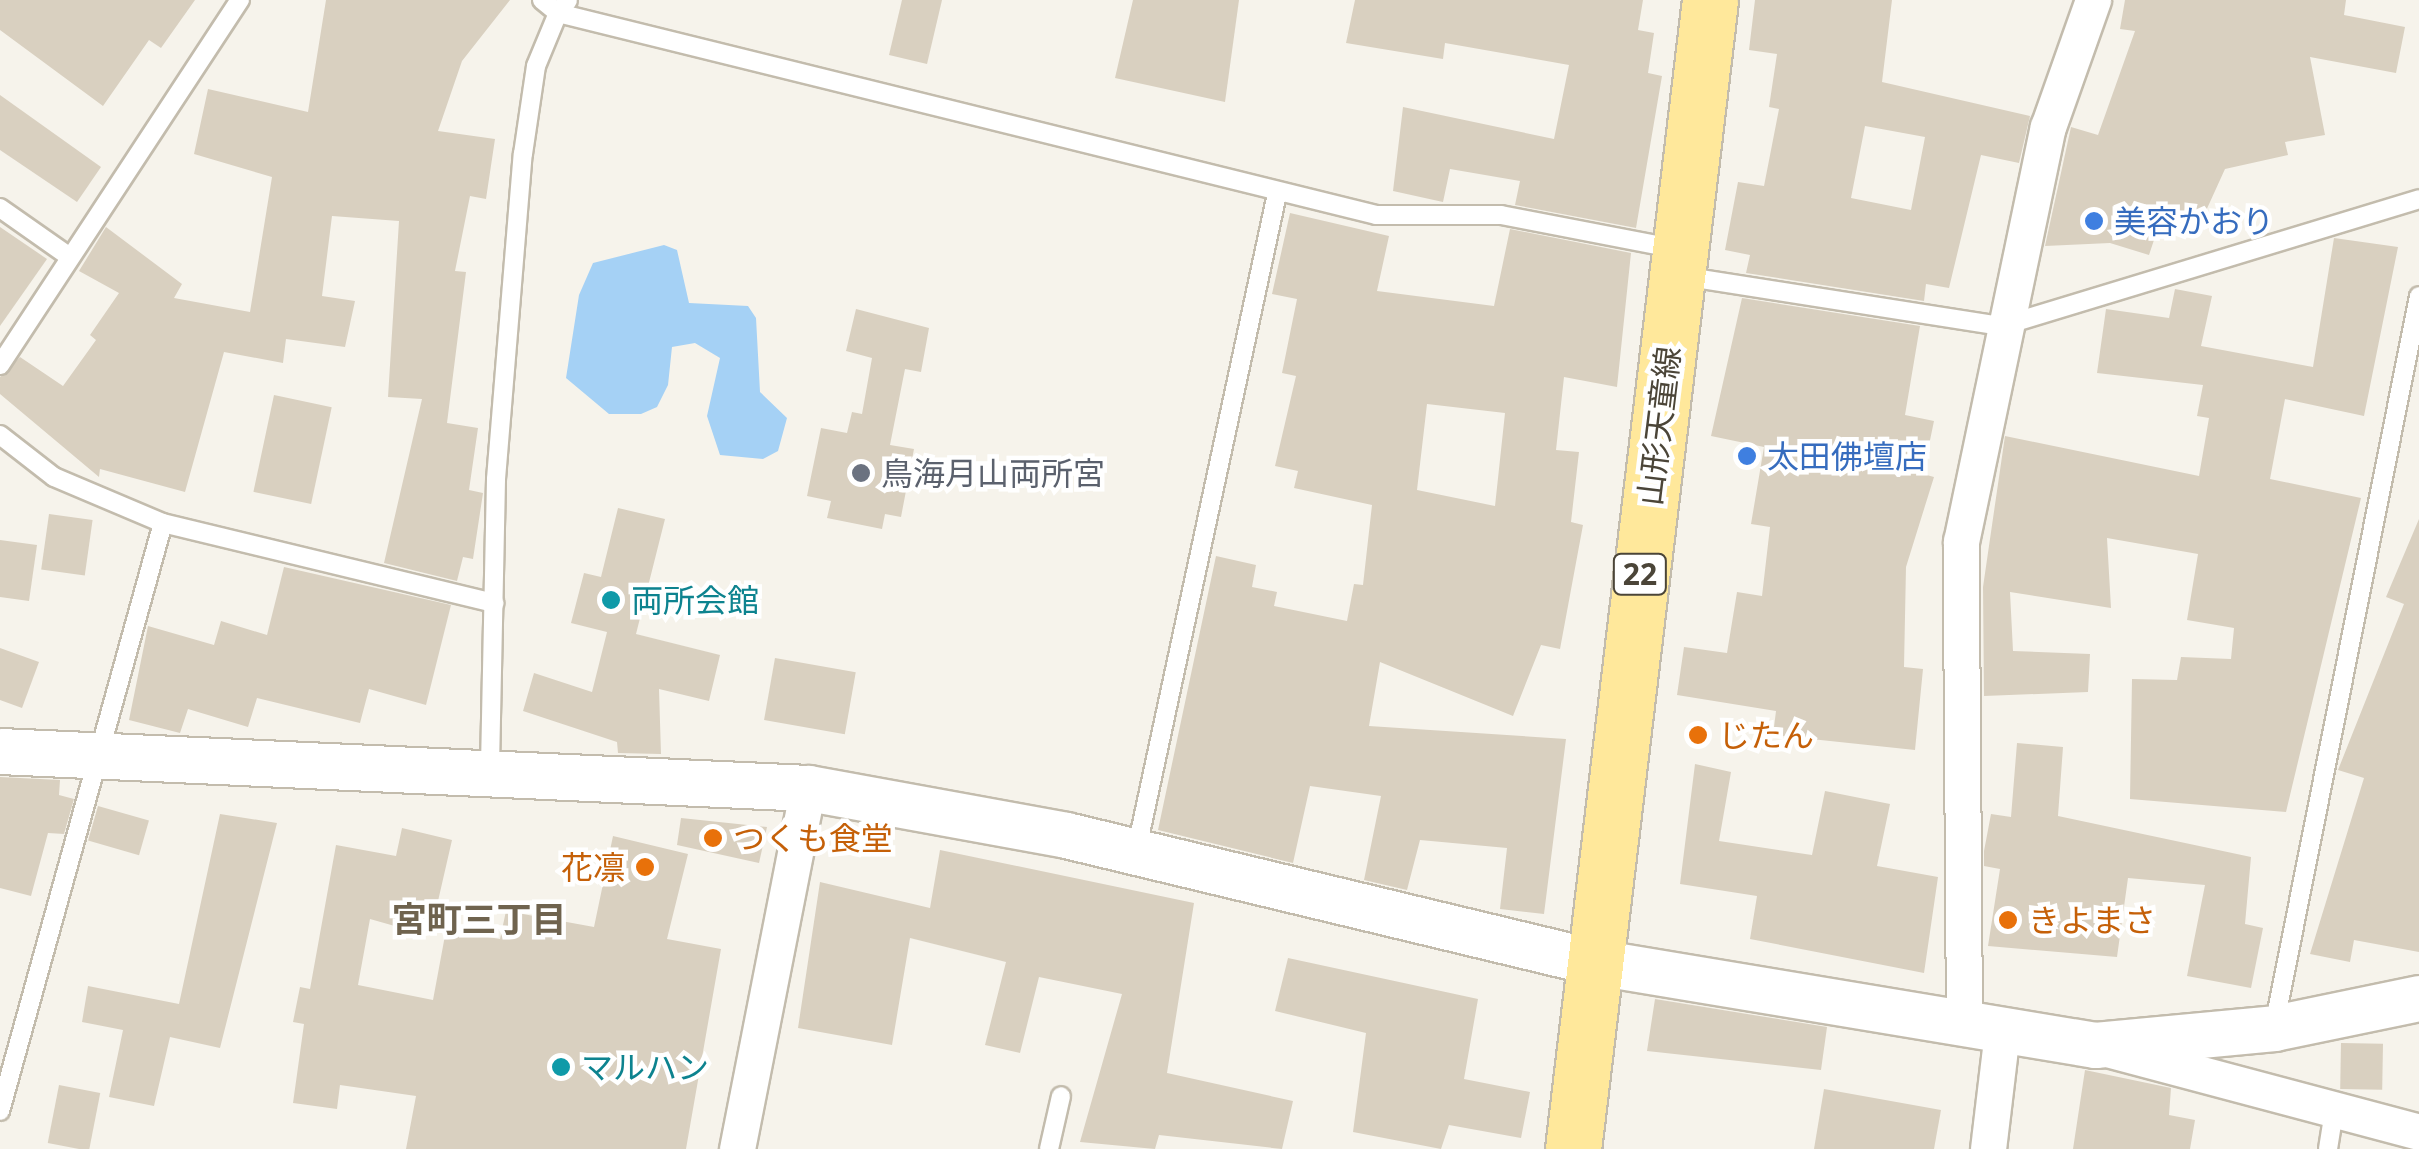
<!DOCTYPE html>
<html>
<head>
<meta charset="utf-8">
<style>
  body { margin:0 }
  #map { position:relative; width:2419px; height:1149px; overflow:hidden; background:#f6f3eb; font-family:"Open Sans","Noto Sans JP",sans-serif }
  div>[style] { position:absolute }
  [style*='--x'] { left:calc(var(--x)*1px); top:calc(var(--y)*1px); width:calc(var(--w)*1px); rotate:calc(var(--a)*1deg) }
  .water>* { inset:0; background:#a5d1f5 }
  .building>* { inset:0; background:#d9d0c0; transform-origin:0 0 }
  .roads { filter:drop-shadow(2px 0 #c3bcad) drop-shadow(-2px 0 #c3bcad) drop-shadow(0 2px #c3bcad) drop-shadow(0 -2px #c3bcad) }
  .service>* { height:18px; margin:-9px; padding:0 9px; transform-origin:9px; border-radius:9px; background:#fff }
  .minor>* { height:35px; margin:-17.5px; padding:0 17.5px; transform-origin:17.5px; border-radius:17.5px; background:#fff }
  .tertiary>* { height:45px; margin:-22.5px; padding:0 22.5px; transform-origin:22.5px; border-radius:22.5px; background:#fff }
  .primary>* { height:55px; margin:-27.5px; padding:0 27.5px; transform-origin:27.5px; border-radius:27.5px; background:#ffe89b }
  .dots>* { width:28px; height:28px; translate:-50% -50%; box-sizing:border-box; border:5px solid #fff; border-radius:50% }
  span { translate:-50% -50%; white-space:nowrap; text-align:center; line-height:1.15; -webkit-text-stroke:9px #fff; paint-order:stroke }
  .shield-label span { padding:2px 8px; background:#fff; border:2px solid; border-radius:8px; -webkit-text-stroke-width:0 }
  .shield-label { font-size:30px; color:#4b4538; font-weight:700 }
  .shop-label { font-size:32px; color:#366cbe }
  .left { translate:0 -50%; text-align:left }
  .street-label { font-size:32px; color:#4b4538 }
  .worship-label { font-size:32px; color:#5b616d }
  .culture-label { font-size:32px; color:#0d838f }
  .food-label { font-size:32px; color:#c56008 }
  .right { translate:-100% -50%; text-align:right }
  .neighbourhood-label { font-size:35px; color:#6f634e; font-weight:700 }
</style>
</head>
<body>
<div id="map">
  <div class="water">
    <i style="clip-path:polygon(664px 245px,677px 250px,689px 303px,748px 306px,756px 318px,760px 392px,787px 418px,778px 451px,763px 459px,720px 455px,707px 416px,720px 358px,695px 343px,672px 347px,668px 385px,657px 407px,641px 414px,609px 414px,566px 378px,579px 295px,593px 263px)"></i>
  </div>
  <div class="building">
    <i style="clip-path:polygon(0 0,195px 0,161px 48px,149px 40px,103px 106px,0 30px)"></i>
    <i style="clip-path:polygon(326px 0,510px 0,462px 61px,438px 131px,495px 139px,486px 199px,470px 196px,455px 271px,466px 272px,447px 423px,478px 428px,469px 490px,483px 493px,473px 559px,463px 557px,457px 581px,384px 563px,422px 399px,388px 397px,399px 221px,332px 216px,322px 296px,355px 301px,345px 347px,286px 339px,283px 363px,224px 352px,185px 492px,100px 469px,99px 477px,0 394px,0 377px,20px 357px,63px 386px,96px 340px,90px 335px,119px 293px,79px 271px,106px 227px,182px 284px,174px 298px,250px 312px,272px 177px,194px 154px,208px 89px,308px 112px)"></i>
    <i style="clip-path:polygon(902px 0,942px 0,927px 64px,889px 55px)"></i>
    <i style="clip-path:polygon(1133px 0,1239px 0,1225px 102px,1115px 78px)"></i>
    <i style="clip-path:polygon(1355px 0,1643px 0,1638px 30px,1654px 33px,1648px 73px,1662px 76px,1636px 228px,1515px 205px,1520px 181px,1450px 169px,1443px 202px,1393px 191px,1403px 107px,1554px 139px,1569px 65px,1445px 43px,1443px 59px,1346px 43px)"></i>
    <i style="clip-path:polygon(evenodd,1755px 0,1892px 0,1882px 82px,2030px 116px,2019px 163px,1981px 155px,1949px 288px,1926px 284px,1924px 301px,1746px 273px,1750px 255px,1725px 250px,1738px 182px,1764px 186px,1779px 109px,1769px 107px,1777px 54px,1749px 50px,1755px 0,1865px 126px,1925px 137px,1911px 210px,1851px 198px,1865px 126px)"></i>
    <i style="clip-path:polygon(2125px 0,2346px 0,2344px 15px,2405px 27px,2396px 73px,2310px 57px,2325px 135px,2285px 142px,2288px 155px,2225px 169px,2200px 224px,2165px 207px,2149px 255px,2110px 243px,2045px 246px,2071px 127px,2098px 135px,2135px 31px,2120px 29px)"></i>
    <i style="clip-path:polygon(0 95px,101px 167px,77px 202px,0 150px)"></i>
    <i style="clip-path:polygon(evenodd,1290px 213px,1389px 236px,1377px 291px,1494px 306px,1510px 229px,1631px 253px,1617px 387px,1564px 377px,1556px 450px,1579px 452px,1571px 522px,1583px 525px,1560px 649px,1541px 645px,1513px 716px,1380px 662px,1369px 726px,1566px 739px,1544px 914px,1500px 909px,1507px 848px,1420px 840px,1407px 890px,1364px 880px,1381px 796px,1310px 786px,1293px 863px,1158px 830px,1216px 556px,1256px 565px,1252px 587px,1277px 592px,1274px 606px,1347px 621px,1354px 584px,1363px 585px,1372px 505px,1294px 488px,1298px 471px,1275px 466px,1296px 376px,1282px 373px,1297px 299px,1272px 294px,1290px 213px,1427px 404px,1505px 413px,1495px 506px,1417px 490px,1427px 404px)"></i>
    <i style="clip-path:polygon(0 227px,47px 259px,0 326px)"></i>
    <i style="clip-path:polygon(2334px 238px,2398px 247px,2364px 416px,2285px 399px,2270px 479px,2361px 498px,2286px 812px,2130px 799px,2132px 679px,2177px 680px,2181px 657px,2231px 659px,2234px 628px,2187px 620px,2198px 554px,2107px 538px,2111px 608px,2010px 592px,2013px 651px,2090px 654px,2088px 692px,1984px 696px,1983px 587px,2005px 436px,2199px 476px,2209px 418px,2197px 416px,2203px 385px,2097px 373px,2106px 309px,2169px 318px,2175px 289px,2212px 296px,2201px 346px,2313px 367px)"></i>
    <i style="clip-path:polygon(1742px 298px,1920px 326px,1905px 415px,1934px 421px,1923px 474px,1934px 477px,1906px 567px,1904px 667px,1923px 669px,1915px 750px,1773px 735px,1776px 711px,1677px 695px,1684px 647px,1727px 653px,1737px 592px,1762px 596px,1770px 527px,1751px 524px,1764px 447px,1711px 436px)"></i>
    <i style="clip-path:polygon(856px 309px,929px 328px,921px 372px,905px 369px,890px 445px,914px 449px,901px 517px,885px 514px,882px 529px,827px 518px,831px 501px,807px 496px,821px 428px,847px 433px,852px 412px,862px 414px,872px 358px,846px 351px)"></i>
    <i style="left:274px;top:395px;width:59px;height:99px;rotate:12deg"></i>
    <i style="clip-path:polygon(618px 508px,665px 519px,636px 634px,720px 655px,709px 701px,659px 689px,661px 754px,618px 753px,617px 742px,523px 711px,534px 673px,592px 692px,607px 632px,571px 623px,584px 573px,601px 577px)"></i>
    <i style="left:49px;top:514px;width:44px;height:56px;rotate:8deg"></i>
    <i style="clip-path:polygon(2419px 519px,2419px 952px,2354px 940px,2350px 962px,2310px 954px,2364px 778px,2338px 770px,2404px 604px,2386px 597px)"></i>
    <i style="clip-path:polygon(0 540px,37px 545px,29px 601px,0 597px)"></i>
    <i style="clip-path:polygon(284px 567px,451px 605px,426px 705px,369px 689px,360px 723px,257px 698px,248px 727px,188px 709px,180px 733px,129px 720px,148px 626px,214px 645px,221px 621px,267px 635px)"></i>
    <i style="clip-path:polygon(0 648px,39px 662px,22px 708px,0 700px)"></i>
    <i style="left:775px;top:658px;width:82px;height:63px;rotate:10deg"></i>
    <i style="clip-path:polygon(2017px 743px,2063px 747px,2058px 816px,2251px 857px,2245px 924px,2263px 928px,2251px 988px,2187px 976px,2205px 885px,2128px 878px,2117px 957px,1988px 946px,2000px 869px,1984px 866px,1984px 851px,1991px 814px,2011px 817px)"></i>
    <i style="clip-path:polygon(1695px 764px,1731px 772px,1719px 841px,1812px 855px,1825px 791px,1890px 804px,1877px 866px,1938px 877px,1924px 973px,1750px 939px,1757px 896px,1680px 884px)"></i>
    <i style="clip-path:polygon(0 777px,60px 780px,59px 795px,74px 799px,64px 834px,48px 833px,31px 896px,0 888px)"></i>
    <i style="left:98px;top:806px;width:53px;height:36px;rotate:16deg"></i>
    <i style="clip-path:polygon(220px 814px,277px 823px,220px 1048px,170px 1037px,154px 1106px,109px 1097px,123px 1030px,82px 1022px,88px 986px,179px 1004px)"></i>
    <i style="clip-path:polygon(681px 818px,767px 827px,759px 863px,677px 845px)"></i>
    <i style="clip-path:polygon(402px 828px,452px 840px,430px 936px,370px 919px,358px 985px,433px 1000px,446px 930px,500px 939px,506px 911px,594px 927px,613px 836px,688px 854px,667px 939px,721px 949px,686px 1149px,406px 1149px,416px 1096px,340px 1085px,337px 1109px,293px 1103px,304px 1024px,293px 1022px,300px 987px,310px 989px,336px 845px,396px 856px)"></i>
    <i style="clip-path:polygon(940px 850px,1194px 903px,1167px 1073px,1293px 1101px,1282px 1149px,1159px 1135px,1155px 1149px,1080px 1142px,1122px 994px,1039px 977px,1020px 1053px,985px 1045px,1006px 962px,910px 938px,892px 1045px,798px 1028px,820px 882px,930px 908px)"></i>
    <i style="clip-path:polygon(1288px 958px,1478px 999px,1464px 1079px,1530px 1092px,1521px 1138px,1449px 1125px,1441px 1149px,1353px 1132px,1366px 1033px,1275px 1011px)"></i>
    <i style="clip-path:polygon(1655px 999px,1827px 1027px,1821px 1070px,1647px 1051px)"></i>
    <i style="left:2341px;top:1043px;width:42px;height:46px;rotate:1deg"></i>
    <i style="clip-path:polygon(2085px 1070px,2171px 1088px,2169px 1115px,2195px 1120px,2190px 1149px,2073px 1149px)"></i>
    <i style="left:59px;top:1085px;width:42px;height:59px;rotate:11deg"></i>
    <i style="clip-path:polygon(1824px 1089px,1941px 1110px,1934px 1149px,1814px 1149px)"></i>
  </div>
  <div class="roads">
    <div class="service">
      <i style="--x:542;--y:0;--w:21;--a:39"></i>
      <i style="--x:558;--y:13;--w:16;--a:-52"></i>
      <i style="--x:0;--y:208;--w:85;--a:35"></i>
      <i style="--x:1682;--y:276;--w:324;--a:8.9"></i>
      <i style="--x:2002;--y:326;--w:436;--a:-16.9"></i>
      <i style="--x:0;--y:365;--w:437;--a:-56.7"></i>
      <i style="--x:0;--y:435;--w:68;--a:37.9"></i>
      <i style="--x:54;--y:477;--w:118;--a:22.9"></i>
      <i style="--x:163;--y:523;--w:341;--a:13.6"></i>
      <i style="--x:490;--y:766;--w:287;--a:-88.8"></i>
      <i style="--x:496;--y:479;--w:326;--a:-85.3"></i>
      <i style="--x:523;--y:154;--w:89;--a:-81.6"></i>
      <i style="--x:536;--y:66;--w:57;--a:-67.5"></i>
      <i style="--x:558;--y:13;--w:843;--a:13.87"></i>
      <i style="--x:1376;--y:215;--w:125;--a:0"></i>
      <i style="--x:1501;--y:215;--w:175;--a:10.9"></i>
      <i style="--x:1136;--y:852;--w:673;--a:-77.91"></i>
      <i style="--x:2274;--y:1027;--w:745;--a:-78.78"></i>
      <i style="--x:0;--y:1111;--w:610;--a:-74.51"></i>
      <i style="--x:1049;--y:1149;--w:54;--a:-77.2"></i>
      <i style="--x:2328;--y:1149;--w:38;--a:-81"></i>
    </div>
    <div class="minor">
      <i style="--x:1964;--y:1025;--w:483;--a:-90.4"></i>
      <i style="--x:1961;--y:542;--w:424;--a:-78.2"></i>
      <i style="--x:2048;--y:127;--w:135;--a:-70.5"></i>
      <i style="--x:2111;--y:1050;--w:319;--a:14.9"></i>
      <i style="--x:737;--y:1149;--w:368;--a:-78.9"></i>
      <i style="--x:1988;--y:1149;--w:118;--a:-83.2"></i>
    </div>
    <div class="tertiary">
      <i style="--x:0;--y:751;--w:809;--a:2.62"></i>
      <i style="--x:808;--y:788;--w:262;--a:10.3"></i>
      <i style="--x:1066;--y:835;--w:539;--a:13.52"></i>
      <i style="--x:1590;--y:961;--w:512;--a:9.44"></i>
      <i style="--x:2095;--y:1045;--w:180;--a:-5.4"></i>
      <i style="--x:2274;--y:1028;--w:148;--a:-11.7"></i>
    </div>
    <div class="primary">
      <i style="--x:1573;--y:1149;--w:1157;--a:-83.2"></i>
    </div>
  </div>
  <div class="dots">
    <i style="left:2094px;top:221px;background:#3f7fe0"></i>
    <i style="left:1747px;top:456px;background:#3f7fe0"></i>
    <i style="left:861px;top:473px;background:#6b7280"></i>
    <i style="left:611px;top:600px;background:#0f9aa8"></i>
    <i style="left:1698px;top:735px;background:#e8710a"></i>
    <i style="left:713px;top:838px;background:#e8710a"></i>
    <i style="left:645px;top:867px;background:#e8710a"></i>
    <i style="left:2008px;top:920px;background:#e8710a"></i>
    <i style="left:561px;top:1067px;background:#0f9aa8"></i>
  </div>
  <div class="shield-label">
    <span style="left:1640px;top:574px">22</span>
  </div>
  <div class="shop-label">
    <span class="left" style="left:2114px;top:221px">美容かおり</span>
    <span class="left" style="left:1767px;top:456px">太田佛壇店</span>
  </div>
  <div class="street-label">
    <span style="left:1659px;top:426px;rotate:-83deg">山形天童線</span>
  </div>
  <div class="worship-label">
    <span class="left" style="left:881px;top:473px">鳥海月山両所宮</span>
  </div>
  <div class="culture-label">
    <span class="left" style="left:631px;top:600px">両所会館</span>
    <span class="left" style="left:581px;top:1067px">マルハン</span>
  </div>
  <div class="food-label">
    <span class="left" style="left:1718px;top:735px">じたん</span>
    <span class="left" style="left:733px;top:838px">つくも食堂</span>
    <span class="right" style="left:625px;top:867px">花凛</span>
    <span class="left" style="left:2028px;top:920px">きよまさ</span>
  </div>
  <div class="neighbourhood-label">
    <span style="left:479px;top:919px">宮町三丁目</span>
  </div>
</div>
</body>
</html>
